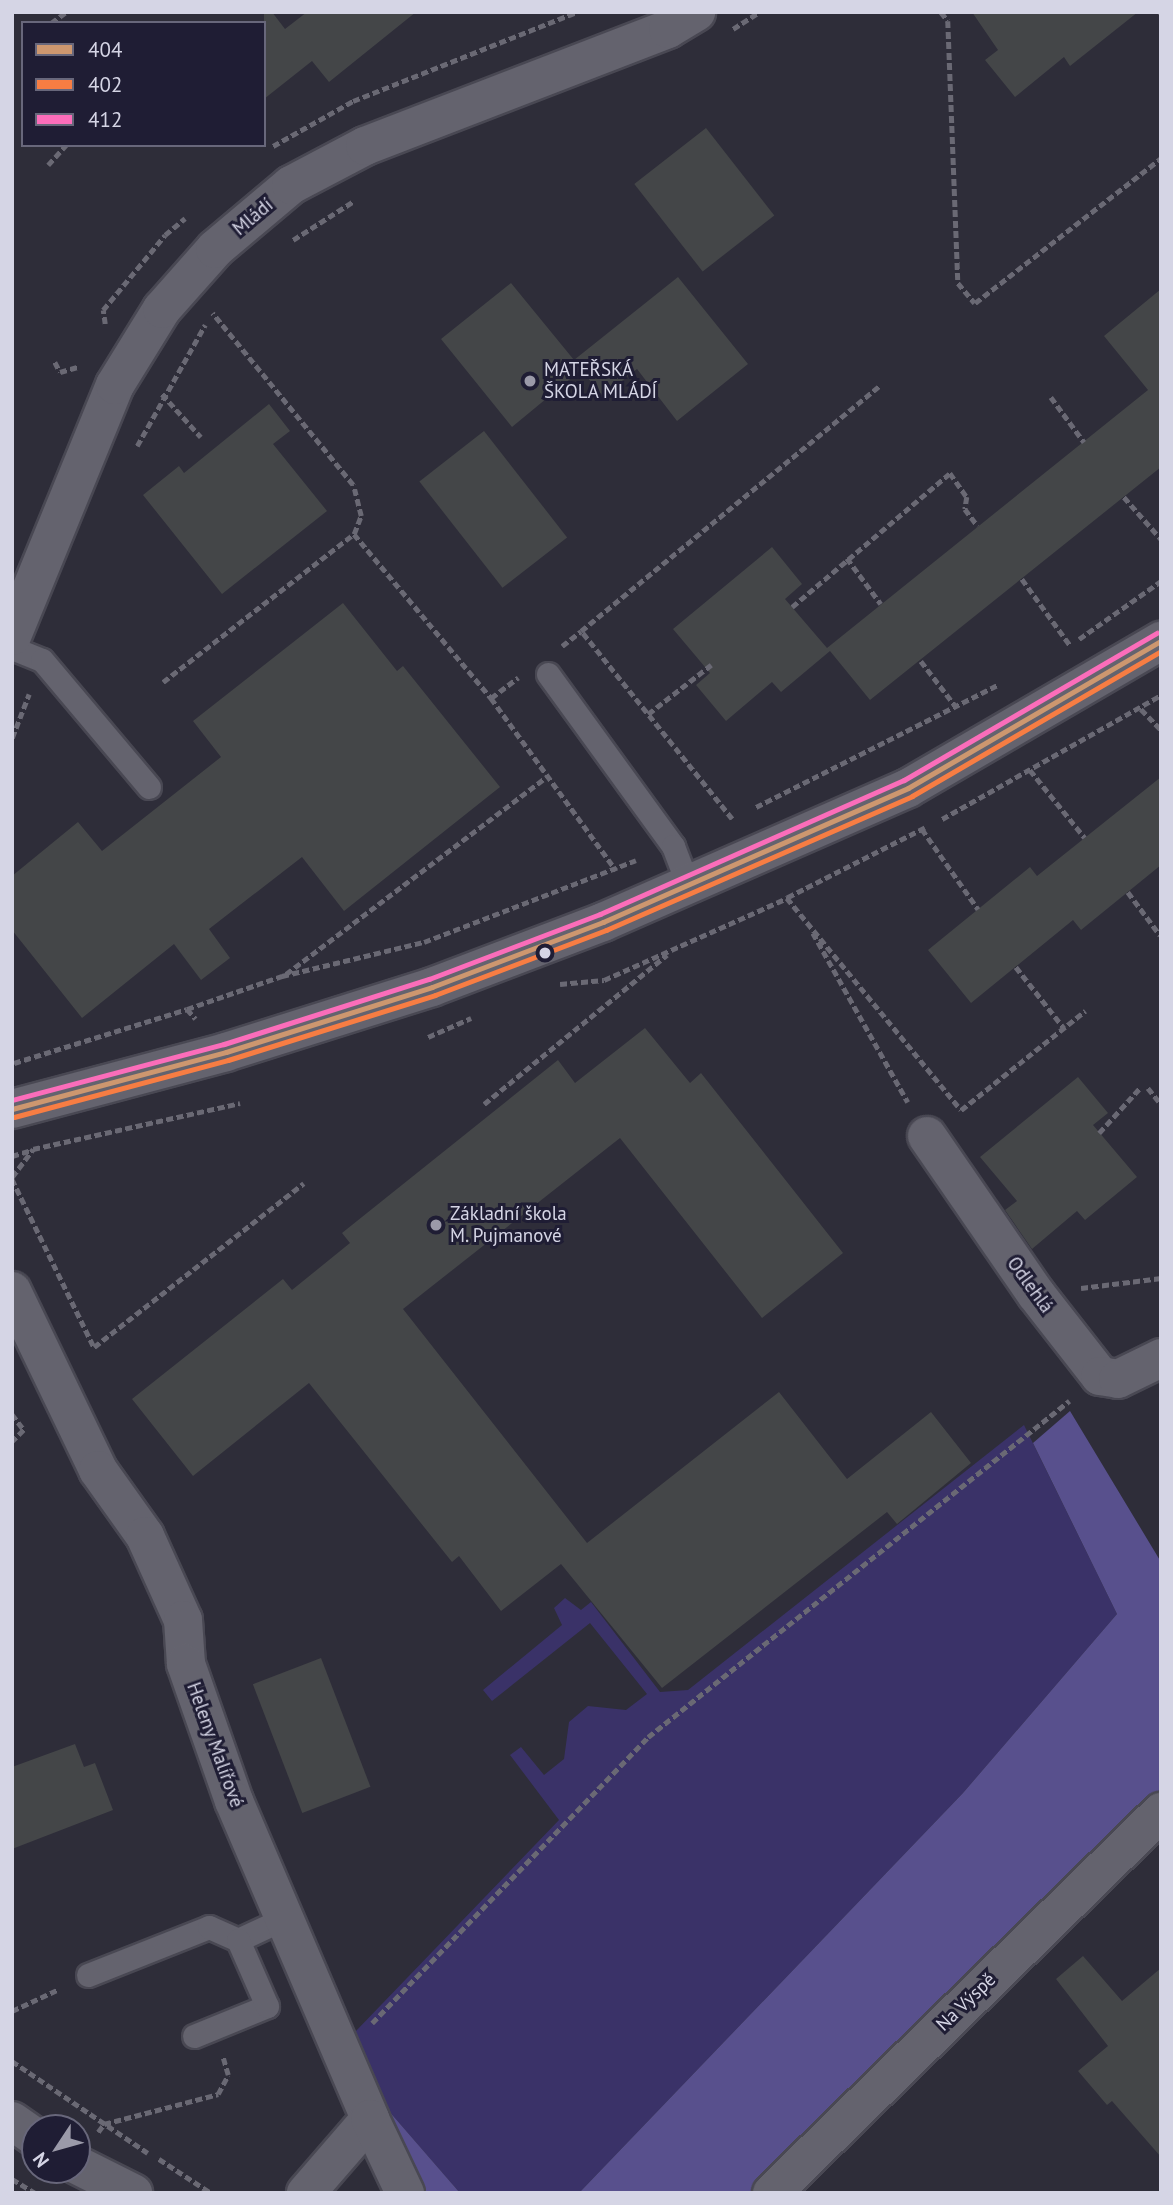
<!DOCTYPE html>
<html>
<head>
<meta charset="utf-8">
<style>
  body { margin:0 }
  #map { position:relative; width:1173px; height:2205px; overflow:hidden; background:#2e2d39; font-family:"PT Sans",sans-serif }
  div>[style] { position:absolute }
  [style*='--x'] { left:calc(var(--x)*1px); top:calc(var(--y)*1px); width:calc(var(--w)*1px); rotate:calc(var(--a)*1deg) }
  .green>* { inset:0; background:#3a3268 }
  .forest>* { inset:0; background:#58508d }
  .building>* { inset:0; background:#444648; transform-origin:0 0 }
  .path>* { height:4.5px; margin-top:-2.25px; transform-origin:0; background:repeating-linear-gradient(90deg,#6a6974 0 7px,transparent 0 10.5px) }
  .roads { filter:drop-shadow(2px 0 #494853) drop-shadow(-2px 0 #494853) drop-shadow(0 2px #494853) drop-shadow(0 -2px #494853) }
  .lane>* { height:23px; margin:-11.5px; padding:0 11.5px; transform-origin:11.5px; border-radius:11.5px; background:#64636e }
  .street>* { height:38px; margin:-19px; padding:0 19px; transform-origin:19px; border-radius:19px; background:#64636e }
  .bus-1>* { height:5px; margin:-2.5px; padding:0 2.5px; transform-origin:2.5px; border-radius:2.5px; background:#cd976f }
  .bus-2>* { height:5px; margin:-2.5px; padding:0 2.5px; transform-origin:2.5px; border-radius:2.5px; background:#f77d43 }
  .bus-3>* { height:5px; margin:-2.5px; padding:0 2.5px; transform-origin:2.5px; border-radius:2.5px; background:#fb6dba }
  .dots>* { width:19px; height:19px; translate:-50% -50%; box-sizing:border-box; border:4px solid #1f1d34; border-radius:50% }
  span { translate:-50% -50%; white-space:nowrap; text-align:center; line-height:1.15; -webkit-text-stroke:6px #1f1d34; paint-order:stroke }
  .street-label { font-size:19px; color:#d5d5e5 }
  .poi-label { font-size:19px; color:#d5d5e5 }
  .left { translate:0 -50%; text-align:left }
  .frame { position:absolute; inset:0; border:14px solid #d5d5e5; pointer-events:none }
  .legend { position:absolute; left:21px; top:21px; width:245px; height:126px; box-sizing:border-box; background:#1f1d34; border:2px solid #68677b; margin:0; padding:9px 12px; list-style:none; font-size:21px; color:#d5d5e5 }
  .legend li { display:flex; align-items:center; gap:14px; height:35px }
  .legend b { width:35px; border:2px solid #68677b }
  .north { position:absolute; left:21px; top:2114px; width:70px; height:70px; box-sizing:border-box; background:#1f1d34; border:2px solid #68677b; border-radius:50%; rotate:234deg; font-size:19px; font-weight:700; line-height:28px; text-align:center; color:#d5d5e5 }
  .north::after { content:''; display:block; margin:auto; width:24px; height:32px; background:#9b9aa9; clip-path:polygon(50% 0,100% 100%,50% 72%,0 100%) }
</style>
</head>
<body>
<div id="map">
  <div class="green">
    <i style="clip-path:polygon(1024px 1425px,1117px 1614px,963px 1793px,579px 2193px,460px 2193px,388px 2110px,355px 2032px,559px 1820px,510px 1755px,521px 1747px,544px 1775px,564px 1759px,569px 1722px,588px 1706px,626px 1710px,647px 1694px,590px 1623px,492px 1701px,483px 1690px,562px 1625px,554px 1608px,565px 1598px,581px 1610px,591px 1602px,660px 1692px,688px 1690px)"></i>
  </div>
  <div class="forest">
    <i style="clip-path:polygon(1070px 1411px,1161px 1562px,1161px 1812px,772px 2193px,579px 2193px,963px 1793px,1117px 1614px,1033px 1443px)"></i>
    <i style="clip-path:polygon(388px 2110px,460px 2193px,421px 2193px)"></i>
  </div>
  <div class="building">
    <i style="clip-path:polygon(264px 12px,272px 12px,285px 29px,307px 12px,416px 12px,329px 82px,312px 61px,264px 99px)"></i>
    <i style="clip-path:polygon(972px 12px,1138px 12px,1070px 66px,1064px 57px,1015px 97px,985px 60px,998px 50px)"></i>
    <i style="left:706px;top:128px;width:111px;height:91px;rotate:52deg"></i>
    <i style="clip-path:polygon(678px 277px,748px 364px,677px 421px,637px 369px,603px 396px,581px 370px,512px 427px,441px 339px,511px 283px,574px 360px)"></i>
    <i style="clip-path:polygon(1161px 289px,1161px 467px,870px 700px,830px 651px,781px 692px,772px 682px,726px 721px,696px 685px,710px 673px,673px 629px,772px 547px,802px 584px,785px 599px,827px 648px,1148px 390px,1104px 336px)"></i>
    <i style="clip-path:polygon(269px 404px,290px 431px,273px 444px,327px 511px,222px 594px,143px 495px,179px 466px,184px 473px)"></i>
    <i style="left:484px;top:431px;width:135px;height:82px;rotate:52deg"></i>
    <i style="clip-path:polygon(343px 603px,397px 671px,403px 666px,500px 787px,344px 911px,302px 857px,209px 929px,230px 958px,201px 980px,174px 944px,82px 1018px,12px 930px,12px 876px,78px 822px,102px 851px,221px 757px,193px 721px)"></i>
    <i style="clip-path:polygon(1161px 777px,1161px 865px,1081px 930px,1073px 920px,971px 1003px,928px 950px,1030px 867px,1037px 876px)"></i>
    <i style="clip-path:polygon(645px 1028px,690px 1083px,701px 1073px,843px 1253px,762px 1318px,620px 1138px,403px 1309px,587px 1543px,779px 1392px,847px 1479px,931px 1412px,971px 1463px,897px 1524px,887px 1512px,662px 1688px,561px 1564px,501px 1611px,459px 1556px,452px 1562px,309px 1383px,193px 1476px,132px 1399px,283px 1279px,292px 1290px,350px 1243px,342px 1233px,558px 1060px,575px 1083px)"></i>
    <i style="clip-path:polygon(1078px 1077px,1108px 1113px,1093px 1125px,1137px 1177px,1085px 1220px,1077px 1211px,1032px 1249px,1005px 1210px,1017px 1201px,980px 1157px)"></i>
    <i style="left:321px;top:1658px;width:138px;height:73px;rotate:69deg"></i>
    <i style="clip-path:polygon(75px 1744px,84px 1767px,95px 1763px,113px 1810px,12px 1849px,12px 1767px)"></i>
    <i style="clip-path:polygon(1083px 1956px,1122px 2001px,1161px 1968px,1161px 2157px,1112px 2101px,1107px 2105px,1078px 2071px,1108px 2046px,1056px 1979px)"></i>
  </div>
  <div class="path">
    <i style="--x:941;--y:12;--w:11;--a:52"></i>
    <i style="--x:948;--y:21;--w:262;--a:87.8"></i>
    <i style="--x:958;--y:283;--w:26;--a:50"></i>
    <i style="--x:975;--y:303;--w:236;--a:-37.9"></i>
    <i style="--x:1160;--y:12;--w:1;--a:45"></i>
    <i style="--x:51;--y:23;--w:19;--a:-36"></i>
    <i style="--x:733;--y:29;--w:31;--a:-33"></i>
    <i style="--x:273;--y:146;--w:92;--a:-29.4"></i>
    <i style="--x:353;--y:101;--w:241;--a:-21.7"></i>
    <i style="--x:48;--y:165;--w:27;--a:-48"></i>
    <i style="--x:293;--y:240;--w:72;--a:-32.6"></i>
    <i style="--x:105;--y:324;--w:14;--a:-98"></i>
    <i style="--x:103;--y:310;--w:97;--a:-50.4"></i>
    <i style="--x:165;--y:235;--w:26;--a:-40"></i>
    <i style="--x:55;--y:362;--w:11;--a:63"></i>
    <i style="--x:60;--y:372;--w:19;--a:-16"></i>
    <i style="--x:162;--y:394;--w:58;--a:47.8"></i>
    <i style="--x:1051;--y:397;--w:56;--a:53.7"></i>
    <i style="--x:137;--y:446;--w:139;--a:-60.7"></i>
    <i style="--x:1124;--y:497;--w:56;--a:48.6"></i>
    <i style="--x:354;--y:534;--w:214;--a:50.1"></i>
    <i style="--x:491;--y:698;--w:34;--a:-37"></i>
    <i style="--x:847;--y:558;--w:57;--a:53.5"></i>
    <i style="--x:1022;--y:579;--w:82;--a:54"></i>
    <i style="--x:792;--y:607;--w:207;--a:-40.3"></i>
    <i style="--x:950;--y:473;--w:29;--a:55"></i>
    <i style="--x:967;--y:497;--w:12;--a:99"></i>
    <i style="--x:965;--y:509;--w:21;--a:53"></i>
    <i style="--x:1079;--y:639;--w:100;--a:-35.3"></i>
    <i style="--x:562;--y:646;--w:24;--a:-38"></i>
    <i style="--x:921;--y:661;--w:59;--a:52.5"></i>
    <i style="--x:163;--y:682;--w:242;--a:-37.8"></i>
    <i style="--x:354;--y:534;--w:19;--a:-69"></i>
    <i style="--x:361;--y:516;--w:32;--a:-104"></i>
    <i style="--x:353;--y:485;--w:222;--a:-129.3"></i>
    <i style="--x:491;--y:698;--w:213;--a:54"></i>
    <i style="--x:1141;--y:709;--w:29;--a:46"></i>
    <i style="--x:648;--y:714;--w:80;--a:-37.9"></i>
    <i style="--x:12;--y:738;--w:47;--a:-68.9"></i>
    <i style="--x:1030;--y:770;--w:87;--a:51"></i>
    <i style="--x:756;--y:807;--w:271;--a:-26.8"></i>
    <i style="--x:732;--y:819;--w:241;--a:-128.8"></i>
    <i style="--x:581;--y:631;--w:388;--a:-39.4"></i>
    <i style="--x:942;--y:819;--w:252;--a:-29.5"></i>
    <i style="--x:925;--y:828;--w:155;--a:153.1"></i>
    <i style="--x:787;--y:898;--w:274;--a:50.6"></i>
    <i style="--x:961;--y:1110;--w:159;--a:-38.6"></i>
    <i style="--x:922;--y:829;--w:98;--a:55"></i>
    <i style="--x:1128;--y:892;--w:54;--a:53.3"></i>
    <i style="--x:813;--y:933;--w:194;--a:60.7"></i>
    <i style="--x:1016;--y:967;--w:78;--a:51.8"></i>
    <i style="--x:286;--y:974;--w:328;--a:-37.1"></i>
    <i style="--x:560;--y:984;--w:44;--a:-5.2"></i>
    <i style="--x:604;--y:980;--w:201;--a:-24.1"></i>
    <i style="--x:187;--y:1009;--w:101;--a:-19.2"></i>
    <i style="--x:282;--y:976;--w:146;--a:-13.5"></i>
    <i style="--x:424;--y:942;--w:227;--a:-21.1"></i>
    <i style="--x:428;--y:1037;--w:47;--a:-23.8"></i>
    <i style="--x:14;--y:1063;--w:181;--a:-17.3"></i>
    <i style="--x:187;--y:1009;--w:13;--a:48"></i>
    <i style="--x:1148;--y:1088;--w:21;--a:51"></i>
    <i style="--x:484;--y:1104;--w:236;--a:-39.2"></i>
    <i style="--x:1099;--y:1133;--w:61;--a:-47.7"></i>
    <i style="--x:12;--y:1156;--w:21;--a:-17"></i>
    <i style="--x:12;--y:1177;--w:35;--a:-53"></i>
    <i style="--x:33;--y:1149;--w:212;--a:-12.5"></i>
    <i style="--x:12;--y:1179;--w:187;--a:64"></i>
    <i style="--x:94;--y:1347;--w:266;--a:-38"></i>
    <i style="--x:1081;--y:1288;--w:81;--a:-7.1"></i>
    <i style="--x:12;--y:1414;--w:20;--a:53"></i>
    <i style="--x:24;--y:1430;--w:17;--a:135"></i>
    <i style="--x:12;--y:2011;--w:52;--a:-25.1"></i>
    <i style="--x:372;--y:2023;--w:397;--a:-46"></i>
    <i style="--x:648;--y:1737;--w:539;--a:-38.59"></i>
    <i style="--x:12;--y:2061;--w:164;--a:34.1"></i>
    <i style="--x:98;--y:2132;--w:10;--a:-53"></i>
    <i style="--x:104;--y:2124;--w:118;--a:-14.7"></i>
    <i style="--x:218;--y:2094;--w:21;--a:-62"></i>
    <i style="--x:228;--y:2075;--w:18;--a:-106"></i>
    <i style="--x:159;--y:2159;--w:62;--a:33.2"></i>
    <i style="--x:12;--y:2179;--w:27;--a:31"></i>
  </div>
  <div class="roads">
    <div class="lane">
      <i style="--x:12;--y:648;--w:32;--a:22"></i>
      <i style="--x:42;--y:660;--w:166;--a:49.9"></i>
      <i style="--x:548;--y:674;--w:213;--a:54"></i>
      <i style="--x:673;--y:846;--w:42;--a:69"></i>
      <i style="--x:88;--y:1975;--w:130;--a:-21.6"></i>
      <i style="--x:209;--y:1927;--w:32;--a:24"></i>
      <i style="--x:238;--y:1940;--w:50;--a:-25"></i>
      <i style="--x:194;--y:2036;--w:79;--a:-22.3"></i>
      <i style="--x:267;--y:2006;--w:72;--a:-113.7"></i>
    </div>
    <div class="street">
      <i style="--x:12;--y:636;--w:271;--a:-67.7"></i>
      <i style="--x:115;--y:385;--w:89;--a:-58.3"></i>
      <i style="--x:162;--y:309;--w:80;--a:-48.5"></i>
      <i style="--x:215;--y:249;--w:99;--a:-40.1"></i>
      <i style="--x:291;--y:185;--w:84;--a:-27.8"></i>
      <i style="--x:365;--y:146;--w:325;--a:-21.1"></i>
      <i style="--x:668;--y:29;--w:33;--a:-31"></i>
      <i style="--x:12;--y:1109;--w:221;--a:-14.9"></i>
      <i style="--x:226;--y:1052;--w:216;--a:-17.5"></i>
      <i style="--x:432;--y:987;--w:183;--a:-20.8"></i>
      <i style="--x:603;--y:922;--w:333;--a:-23.7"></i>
      <i style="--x:908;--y:788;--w:293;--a:-30.2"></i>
      <i style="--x:927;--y:1136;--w:192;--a:55.4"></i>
      <i style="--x:1036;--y:1294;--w:104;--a:52"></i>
      <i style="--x:1100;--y:1376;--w:18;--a:9"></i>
      <i style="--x:1118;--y:1379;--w:48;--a:-26"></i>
      <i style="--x:12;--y:1291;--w:199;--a:64.3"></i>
      <i style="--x:98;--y:1470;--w:81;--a:54.5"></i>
      <i style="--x:145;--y:1536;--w:92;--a:65.7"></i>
      <i style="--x:183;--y:1620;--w:44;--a:86.1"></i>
      <i style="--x:186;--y:1664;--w:145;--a:70.7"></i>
      <i style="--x:234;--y:1801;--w:346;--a:66.8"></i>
      <i style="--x:370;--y:2119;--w:98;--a:130.9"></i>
      <i style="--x:370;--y:2119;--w:82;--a:64.7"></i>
      <i style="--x:12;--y:2121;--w:28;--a:35"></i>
      <i style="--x:77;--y:2165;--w:63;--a:26.6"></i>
      <i style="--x:772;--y:2193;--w:545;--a:-44.4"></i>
    </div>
  </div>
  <div class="bus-1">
    <i style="--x:12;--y:1109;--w:221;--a:-14.9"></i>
    <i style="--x:226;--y:1052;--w:216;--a:-17.5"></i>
    <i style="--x:432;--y:987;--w:183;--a:-20.8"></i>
    <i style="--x:603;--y:922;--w:333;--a:-23.7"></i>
    <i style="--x:908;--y:788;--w:293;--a:-30.2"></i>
  </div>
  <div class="bus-2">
    <i style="--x:14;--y:1117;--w:221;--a:-14.9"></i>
    <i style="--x:228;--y:1060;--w:217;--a:-17.4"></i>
    <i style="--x:435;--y:995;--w:183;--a:-20.8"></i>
    <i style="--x:606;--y:930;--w:334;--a:-23.6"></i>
    <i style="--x:912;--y:796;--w:288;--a:-30.2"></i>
  </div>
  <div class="bus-3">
    <i style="--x:12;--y:1100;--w:219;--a:-14.8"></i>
    <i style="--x:224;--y:1044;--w:215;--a:-17.6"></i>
    <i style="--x:429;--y:979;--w:183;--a:-20.8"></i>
    <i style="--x:600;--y:914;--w:332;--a:-23.8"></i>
    <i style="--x:904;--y:780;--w:293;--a:-30.2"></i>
  </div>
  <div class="dots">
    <i style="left:530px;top:381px;background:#9b9aa9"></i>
    <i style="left:545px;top:953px;background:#d5d5e5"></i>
    <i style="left:436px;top:1225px;background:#9b9aa9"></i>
  </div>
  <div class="street-label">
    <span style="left:253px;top:217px;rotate:-40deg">Mládí</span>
    <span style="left:1030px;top:1285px;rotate:54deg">Odlehlá</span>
    <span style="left:215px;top:1745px;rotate:70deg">Heleny Malířové</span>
    <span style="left:966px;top:2002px;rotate:-44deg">Na Výspě</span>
  </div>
  <div class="poi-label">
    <span class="left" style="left:544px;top:381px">MATEŘSKÁ<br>ŠKOLA MLÁDÍ</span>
    <span class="left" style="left:450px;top:1225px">Základní škola<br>M. Pujmanové</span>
  </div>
  <div class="frame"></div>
  <ul class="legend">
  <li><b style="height:9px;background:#cd976f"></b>404</li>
  <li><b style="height:9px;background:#f77d43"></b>402</li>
  <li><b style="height:9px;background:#fb6dba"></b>412</li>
  </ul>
  <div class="north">N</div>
</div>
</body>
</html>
